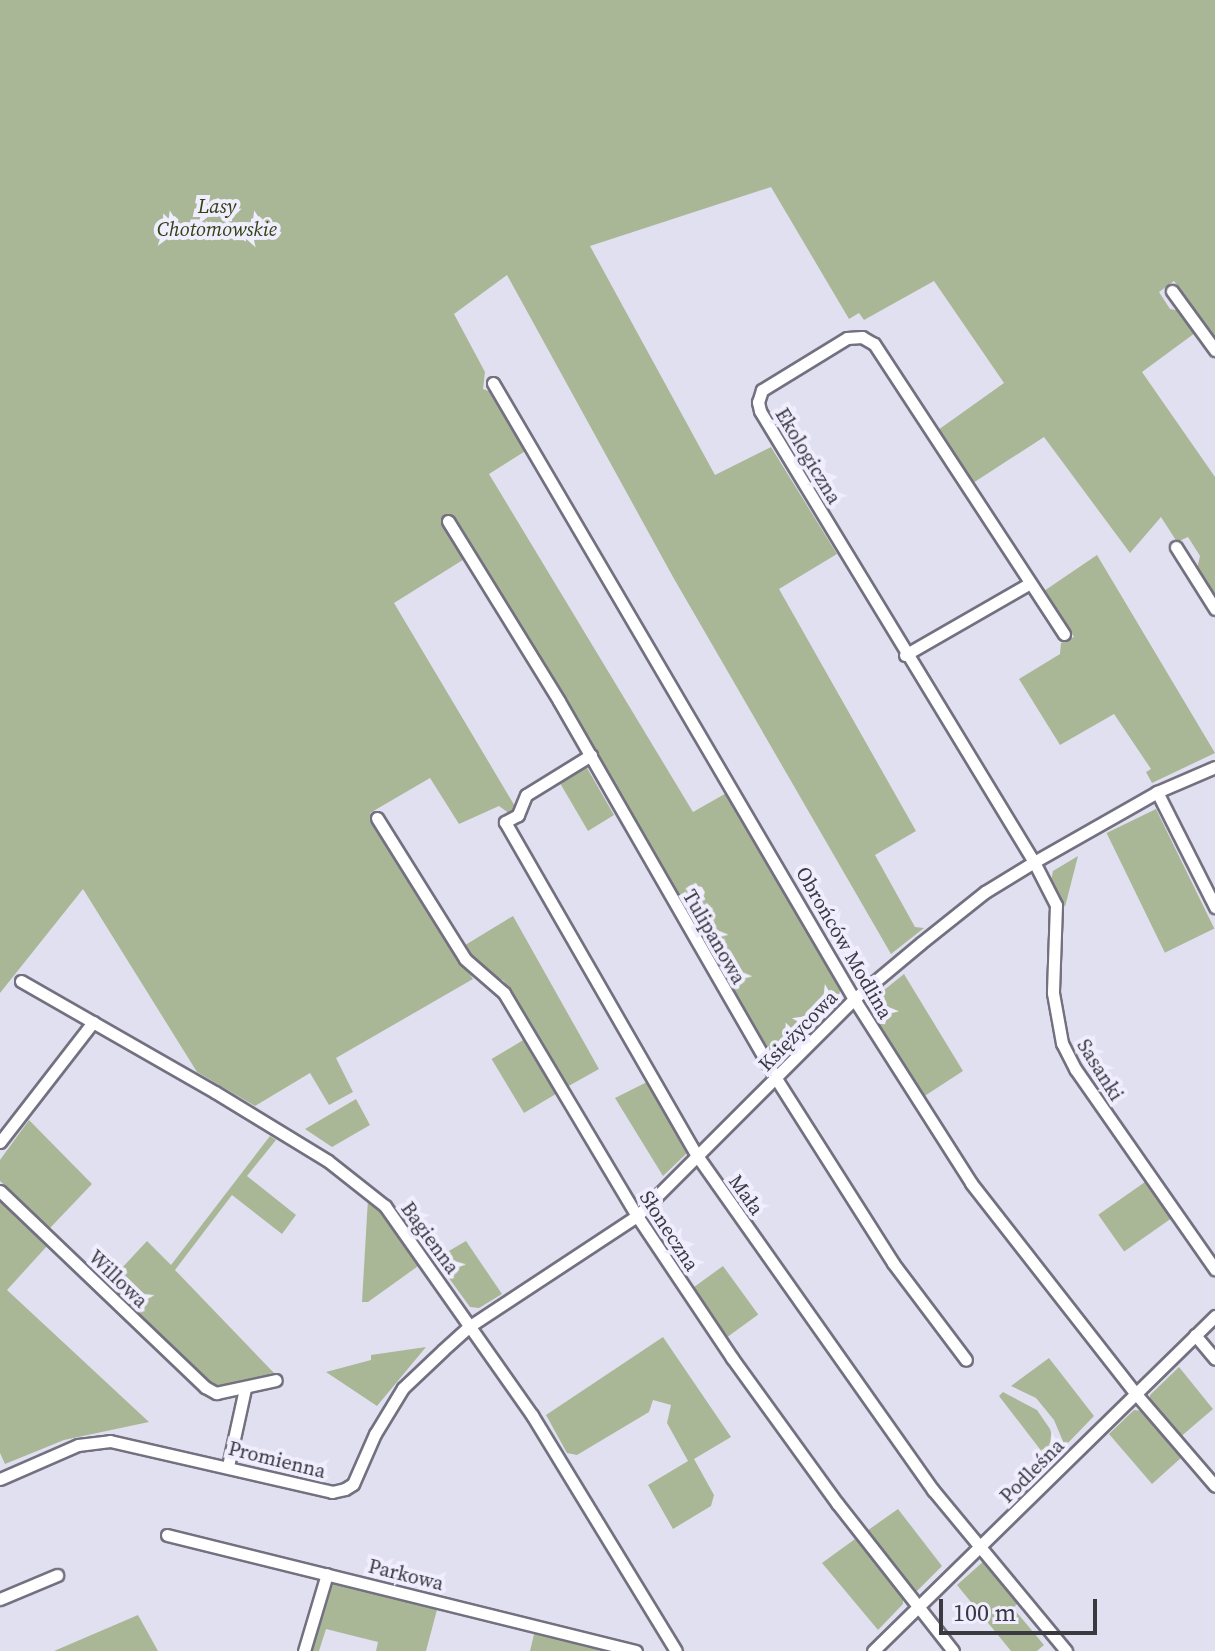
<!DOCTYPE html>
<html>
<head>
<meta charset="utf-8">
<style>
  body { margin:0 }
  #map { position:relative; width:1215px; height:1651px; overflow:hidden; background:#e1e0f1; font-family:"Source Serif 4",serif }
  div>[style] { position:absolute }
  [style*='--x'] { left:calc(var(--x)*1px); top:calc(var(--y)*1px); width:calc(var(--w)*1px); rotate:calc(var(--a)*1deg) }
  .green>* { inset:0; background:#aab797; transform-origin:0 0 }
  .roads { filter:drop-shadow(2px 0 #737180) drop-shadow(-2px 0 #737180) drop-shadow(0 2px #737180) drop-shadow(0 -2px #737180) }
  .street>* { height:11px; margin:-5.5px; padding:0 5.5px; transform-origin:5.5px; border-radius:5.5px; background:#fff }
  span { translate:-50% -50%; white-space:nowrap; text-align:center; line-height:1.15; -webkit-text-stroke:8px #efedfe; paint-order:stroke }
  .park-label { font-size:20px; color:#314110; font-style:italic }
  .street-label { font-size:20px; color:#3a3940 }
  .scale { position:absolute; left:939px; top:1599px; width:158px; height:36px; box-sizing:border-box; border:4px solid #3a3940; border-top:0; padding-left:10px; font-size:24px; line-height:28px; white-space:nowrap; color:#3a3940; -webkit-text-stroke:6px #efedfe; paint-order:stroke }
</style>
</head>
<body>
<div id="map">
  <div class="green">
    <i style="clip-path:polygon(0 0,1215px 0,1215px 338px,1174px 281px,1159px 292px,1170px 309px,1180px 311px,1195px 333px,1142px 372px,1215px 477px,1215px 597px,1197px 569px,1200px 556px,1188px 537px,1177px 542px,1161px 517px,1130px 553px,1044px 437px,973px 483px,938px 430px,1004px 383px,934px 281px,864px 320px,859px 313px,849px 319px,771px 187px,590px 246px,715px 475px,771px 447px,837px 554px,779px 589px,916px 831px,875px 855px,915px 927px,924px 928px,891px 954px,673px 577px,507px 275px,454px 314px,485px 372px,483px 389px,496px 394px,527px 450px,489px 474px,693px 812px,730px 791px,841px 985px,839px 996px,782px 1057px,772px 1057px,471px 548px,448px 515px,444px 518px,466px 558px,394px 603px,516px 808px,510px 814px,499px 806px,459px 824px,430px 778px,370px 813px,473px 979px,336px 1058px,353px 1092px,329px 1105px,310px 1073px,255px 1106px,197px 1072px,83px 889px,0 993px)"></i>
    <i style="clip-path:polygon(1097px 555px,1215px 753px,1152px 783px,1146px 772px,1151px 769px,1114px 714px,1060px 745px,1019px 679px,1060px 654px,1061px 643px,1074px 637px,1044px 591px)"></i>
    <i style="clip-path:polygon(580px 764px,586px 766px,614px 815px,588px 831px,557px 778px)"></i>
    <i style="left:1156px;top:809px;width:133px;height:55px;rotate:64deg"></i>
    <i style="clip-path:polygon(1078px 856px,1065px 907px,1051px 881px,1053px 871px)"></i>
    <i style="clip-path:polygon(513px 916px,599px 1069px,565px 1088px,504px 981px,477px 967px,462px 947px)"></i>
    <i style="clip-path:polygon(904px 974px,963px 1071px,920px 1099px,867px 1013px,868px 1003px)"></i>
    <i style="left:525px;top:1039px;width:63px;height:39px;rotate:59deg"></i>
    <i style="clip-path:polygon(647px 1082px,687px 1148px,686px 1154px,663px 1176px,615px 1098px)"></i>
    <i style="clip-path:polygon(356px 1099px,370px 1125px,332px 1147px,305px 1129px)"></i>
    <i style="clip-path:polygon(29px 1120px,92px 1184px,50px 1228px,0 1181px,0 1160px)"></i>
    <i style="clip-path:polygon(270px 1136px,276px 1140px,247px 1176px,296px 1215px,282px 1234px,232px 1195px,175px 1270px,274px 1373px,219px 1389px,213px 1387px,107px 1284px,147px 1241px,171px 1265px)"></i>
    <i style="left:1145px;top:1182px;width:45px;height:57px;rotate:55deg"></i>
    <i style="clip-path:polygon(368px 1198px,386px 1216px,421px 1264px,368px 1302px,362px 1302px)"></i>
    <i style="clip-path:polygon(0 1199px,48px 1245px,7px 1290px,149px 1422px,64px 1440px,5px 1464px,0 1453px)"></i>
    <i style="clip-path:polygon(466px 1241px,502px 1294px,479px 1308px,470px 1307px,435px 1259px)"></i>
    <i style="left:723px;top:1266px;width:60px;height:40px;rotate:54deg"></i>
    <i style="clip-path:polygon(663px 1337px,731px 1437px,694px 1459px,714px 1495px,711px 1506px,673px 1529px,648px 1485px,688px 1461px,667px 1423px,671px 1405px,653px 1400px,649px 1412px,577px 1455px,567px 1453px,546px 1415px)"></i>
    <i style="clip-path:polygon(426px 1347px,377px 1406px,326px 1372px,371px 1360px,371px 1355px)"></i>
    <i style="clip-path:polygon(1049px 1358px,1094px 1416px,1065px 1446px,1054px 1420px,1036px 1398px,1011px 1386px)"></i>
    <i style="clip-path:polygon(1179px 1367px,1213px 1409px,1178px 1439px,1150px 1407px,1150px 1395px)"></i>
    <i style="clip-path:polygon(1003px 1392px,1037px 1410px,1050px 1429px,1057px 1453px,1049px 1461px,999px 1396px)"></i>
    <i style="clip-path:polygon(1134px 1410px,1143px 1411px,1182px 1457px,1152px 1484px,1109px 1434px)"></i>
    <i style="clip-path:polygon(898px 1509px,942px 1566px,917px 1591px,911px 1591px,864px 1533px)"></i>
    <i style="clip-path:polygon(855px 1539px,903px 1598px,903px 1604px,878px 1630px,822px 1563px)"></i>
    <i style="clip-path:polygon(985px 1560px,1020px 1601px,1013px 1608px,1044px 1645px,1037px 1651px,1011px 1651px,957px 1585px)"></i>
    <i style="clip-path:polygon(339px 1581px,438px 1606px,426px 1651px,376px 1651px,378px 1642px,326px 1629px,319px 1651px,309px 1651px,327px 1588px)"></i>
    <i style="clip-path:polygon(138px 1615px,158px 1651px,53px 1651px,54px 1651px)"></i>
    <i style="clip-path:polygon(535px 1630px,615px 1651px,530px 1651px)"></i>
  </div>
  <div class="roads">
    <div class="street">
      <i style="--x:1172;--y:291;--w:73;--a:53.9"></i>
      <i style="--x:493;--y:383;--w:714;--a:59.63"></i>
      <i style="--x:854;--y:999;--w:218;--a:57.5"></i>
      <i style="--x:971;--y:1183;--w:268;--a:52"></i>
      <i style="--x:1136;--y:1394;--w:121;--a:49.3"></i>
      <i style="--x:448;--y:521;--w:211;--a:58.3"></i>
      <i style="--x:559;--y:701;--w:437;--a:60.1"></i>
      <i style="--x:777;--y:1080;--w:217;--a:57.6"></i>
      <i style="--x:893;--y:1263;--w:121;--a:53"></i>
      <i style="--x:1176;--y:547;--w:73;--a:57.8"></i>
      <i style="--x:1064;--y:634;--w:347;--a:-123.2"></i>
      <i style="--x:874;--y:344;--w:14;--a:-150"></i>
      <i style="--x:862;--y:337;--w:15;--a:176"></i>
      <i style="--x:847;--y:338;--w:100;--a:148.5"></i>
      <i style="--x:762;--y:390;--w:13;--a:108"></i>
      <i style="--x:758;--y:402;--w:9;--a:77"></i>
      <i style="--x:760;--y:411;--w:528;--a:58.72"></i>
      <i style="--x:1034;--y:862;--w:48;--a:62.9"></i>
      <i style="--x:1056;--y:905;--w:88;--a:92"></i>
      <i style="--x:1053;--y:993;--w:51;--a:79.8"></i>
      <i style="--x:1062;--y:1043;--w:30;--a:63"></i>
      <i style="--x:1076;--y:1070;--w:243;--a:55.1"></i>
      <i style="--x:905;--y:655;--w:144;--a:-29.9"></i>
      <i style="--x:591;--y:755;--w:76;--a:148.4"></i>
      <i style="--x:526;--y:795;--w:22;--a:112"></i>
      <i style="--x:518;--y:815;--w:15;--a:152"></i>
      <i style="--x:505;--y:822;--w:387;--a:60.1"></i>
      <i style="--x:698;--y:1157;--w:408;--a:54.8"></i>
      <i style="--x:933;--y:1490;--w:209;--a:50.4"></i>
      <i style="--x:1157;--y:792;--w:129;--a:63.2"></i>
      <i style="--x:377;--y:818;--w:166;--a:58"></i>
      <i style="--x:465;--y:959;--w:52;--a:41.1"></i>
      <i style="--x:504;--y:993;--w:260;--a:59.2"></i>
      <i style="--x:637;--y:1216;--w:171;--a:56.2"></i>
      <i style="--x:732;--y:1358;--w:179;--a:54.1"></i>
      <i style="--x:837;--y:1503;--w:188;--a:51.9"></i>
      <i style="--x:21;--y:981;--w:224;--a:29.8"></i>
      <i style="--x:215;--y:1092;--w:132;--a:31.4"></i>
      <i style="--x:328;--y:1161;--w:73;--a:38.3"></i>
      <i style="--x:385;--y:1206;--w:256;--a:54.9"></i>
      <i style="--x:532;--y:1415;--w:276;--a:58.6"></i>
      <i style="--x:0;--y:1142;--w:152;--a:-52.2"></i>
      <i style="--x:0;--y:1191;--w:284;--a:43.7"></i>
      <i style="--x:205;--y:1387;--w:13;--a:29"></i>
      <i style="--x:216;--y:1393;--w:61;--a:-12.2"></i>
      <i style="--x:1195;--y:1335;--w:31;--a:50"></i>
      <i style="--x:228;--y:1466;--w:79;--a:-77.6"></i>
      <i style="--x:0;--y:1479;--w:85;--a:-23.6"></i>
      <i style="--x:78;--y:1445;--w:32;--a:-7"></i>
      <i style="--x:110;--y:1441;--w:228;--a:12.9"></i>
      <i style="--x:332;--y:1492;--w:13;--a:-13"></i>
      <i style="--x:345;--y:1489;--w:9;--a:-32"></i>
      <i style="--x:353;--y:1484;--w:55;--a:-66.3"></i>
      <i style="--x:375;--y:1434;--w:54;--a:-58.7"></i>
      <i style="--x:403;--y:1388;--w:55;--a:-43.5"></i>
      <i style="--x:443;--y:1350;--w:36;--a:-42"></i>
      <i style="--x:470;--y:1326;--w:200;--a:-33.4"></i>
      <i style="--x:637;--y:1216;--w:307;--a:-45"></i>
      <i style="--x:854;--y:999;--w:87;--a:-39.9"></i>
      <i style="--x:921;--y:943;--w:82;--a:-38.6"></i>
      <i style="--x:985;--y:892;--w:57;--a:-31.5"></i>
      <i style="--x:1034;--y:862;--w:142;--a:-29.6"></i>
      <i style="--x:1157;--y:792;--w:63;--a:-23.3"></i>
      <i style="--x:167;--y:1535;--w:483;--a:13.9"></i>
      <i style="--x:0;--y:1599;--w:62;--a:-22.8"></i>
      <i style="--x:304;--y:1651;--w:80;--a:-73.4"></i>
      <i style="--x:873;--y:1651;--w:479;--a:-44.4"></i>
    </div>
  </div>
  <div class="park-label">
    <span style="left:217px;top:218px">Lasy<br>Chotomowskie</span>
  </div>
  <div class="street-label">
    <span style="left:808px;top:456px;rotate:59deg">Ekologiczna</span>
    <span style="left:714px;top:937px;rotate:60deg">Tulipanowa</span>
    <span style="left:844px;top:943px;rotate:60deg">Obrońców Modlina</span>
    <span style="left:798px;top:1031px;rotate:-46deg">Księżycowa</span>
    <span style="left:1100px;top:1070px;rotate:58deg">Sasanki</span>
    <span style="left:746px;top:1195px;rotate:55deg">Mała</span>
    <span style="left:669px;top:1231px;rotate:57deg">Słoneczna</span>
    <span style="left:430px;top:1238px;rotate:54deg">Bagienna</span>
    <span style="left:118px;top:1279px;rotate:44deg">Willowa</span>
    <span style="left:277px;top:1460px;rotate:14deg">Promienna</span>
    <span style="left:1032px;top:1471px;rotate:-45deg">Podleśna</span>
    <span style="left:406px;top:1575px;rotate:14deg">Parkowa</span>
  </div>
  <div class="scale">100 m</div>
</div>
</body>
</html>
